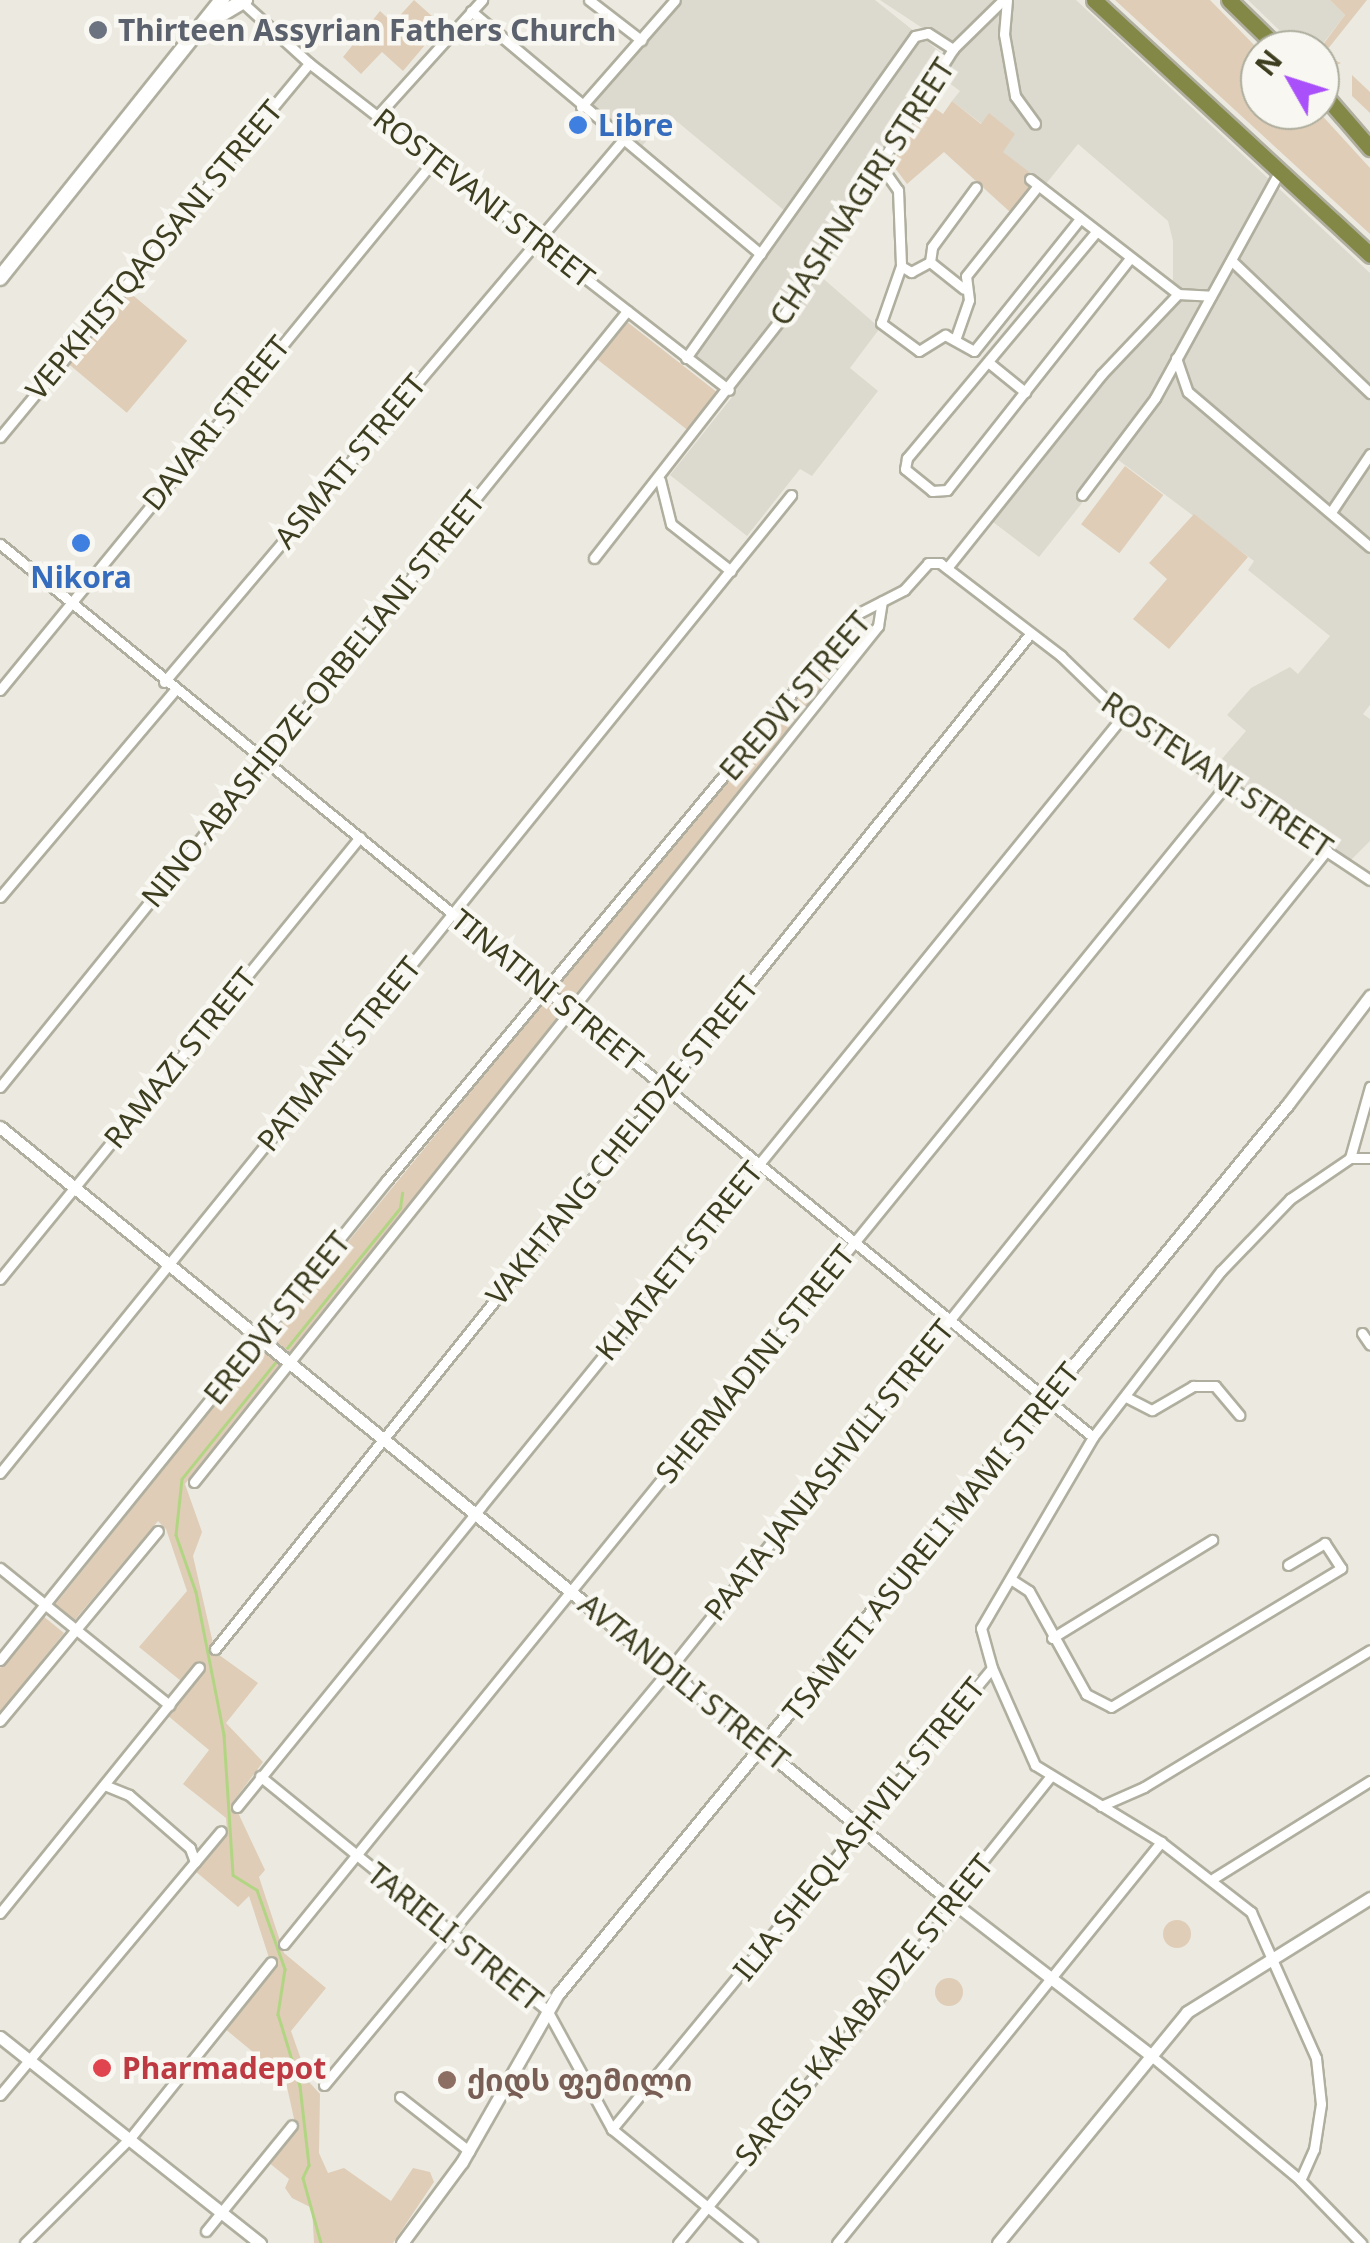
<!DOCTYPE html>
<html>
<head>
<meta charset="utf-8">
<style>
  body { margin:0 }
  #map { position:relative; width:1370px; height:2243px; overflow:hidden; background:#eceae0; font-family:"Noto Sans","Noto Sans Georgian",sans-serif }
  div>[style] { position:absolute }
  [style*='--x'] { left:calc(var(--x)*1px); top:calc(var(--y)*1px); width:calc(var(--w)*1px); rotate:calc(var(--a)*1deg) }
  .built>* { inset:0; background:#dcd9ce }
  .green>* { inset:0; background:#dfcdb7; transform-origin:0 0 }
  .round { border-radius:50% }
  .stream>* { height:2.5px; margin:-1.25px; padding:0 1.25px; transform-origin:1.25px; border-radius:1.25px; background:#b2d584 }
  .roads { filter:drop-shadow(2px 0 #b0af9f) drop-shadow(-2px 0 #b0af9f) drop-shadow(0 2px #b0af9f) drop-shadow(0 -2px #b0af9f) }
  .minor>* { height:9px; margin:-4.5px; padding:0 4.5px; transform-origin:4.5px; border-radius:4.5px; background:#fff }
  .tertiary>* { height:11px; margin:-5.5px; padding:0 5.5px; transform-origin:5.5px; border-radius:5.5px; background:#fff }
  .secondary>* { height:14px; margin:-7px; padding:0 7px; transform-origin:7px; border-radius:7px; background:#fff }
  .trunk>* { height:15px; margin:-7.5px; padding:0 7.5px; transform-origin:7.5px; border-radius:7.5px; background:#848846 }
  .dots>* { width:28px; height:28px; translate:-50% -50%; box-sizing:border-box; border:5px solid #f8f7f1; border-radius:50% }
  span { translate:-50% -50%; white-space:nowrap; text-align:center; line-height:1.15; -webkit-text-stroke:9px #f8f7f1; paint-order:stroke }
  .worship-label { font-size:30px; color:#5b616d; font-weight:700 }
  .left { translate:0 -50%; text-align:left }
  .shop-label { font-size:30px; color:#366cbe; font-weight:700 }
  .street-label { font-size:30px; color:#3d3d20 }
  .health-label { font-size:30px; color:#be3a42; font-weight:700 }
  .education-label { font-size:30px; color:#785e54; font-weight:700 }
  .north { position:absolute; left:1240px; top:30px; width:100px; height:100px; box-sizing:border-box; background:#f8f7f1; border:2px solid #adad9d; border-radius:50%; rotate:309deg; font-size:28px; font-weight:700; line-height:40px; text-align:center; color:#3d3d20 }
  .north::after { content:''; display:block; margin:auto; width:35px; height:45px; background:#aa50fa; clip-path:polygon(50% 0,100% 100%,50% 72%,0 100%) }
</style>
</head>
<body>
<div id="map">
  <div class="built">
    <i style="clip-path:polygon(681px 0,875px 0,944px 55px,811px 268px,880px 328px,850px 368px,878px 391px,812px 476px,800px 469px,747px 536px,670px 475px,736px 392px,694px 357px,792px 217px,668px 114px,639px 150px,588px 106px)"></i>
    <i style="clip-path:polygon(880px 0,1076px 0,1370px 273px,1370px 705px,1363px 714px,1370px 719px,1370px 841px,1351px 860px,1215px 767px,1246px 731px,1227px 715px,1251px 688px,1290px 667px,1298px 674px,1330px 636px,1248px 570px,1254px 561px,1117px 459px,1039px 557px,989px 519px,1182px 290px,1173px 285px,1173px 241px,1168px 221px,1078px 144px,1045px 185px,1002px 152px,1014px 134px,982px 124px,952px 101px,960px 91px,941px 77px,957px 51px)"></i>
    <i style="clip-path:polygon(1248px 0,1330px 0,1345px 15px,1318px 50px,1300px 50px)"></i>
  </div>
  <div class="green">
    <i style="clip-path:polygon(414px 0,442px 25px,403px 71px,382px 52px,361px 74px,343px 57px,380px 11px,393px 23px)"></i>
    <i style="clip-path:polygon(1115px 0,1210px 0,1260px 51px,1260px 110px,1317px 110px,1370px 168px,1370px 234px)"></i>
    <i style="clip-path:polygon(1330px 0,1367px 0,1323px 55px,1341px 63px,1326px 70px,1320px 69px,1319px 50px,1345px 15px)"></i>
    <i style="clip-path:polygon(1352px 75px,1370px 92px,1370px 113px,1352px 96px)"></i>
    <i style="clip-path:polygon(952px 101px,981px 124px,989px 113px,1015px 134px,1003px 152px,1037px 178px,1010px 212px,944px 152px,907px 184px,892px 164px,926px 102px,943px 114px)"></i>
    <i style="left:129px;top:292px;width:76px;height:94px;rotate:40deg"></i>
    <i style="left:626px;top:321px;width:120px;height:48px;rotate:38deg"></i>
    <i style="left:1125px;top:466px;width:48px;height:73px;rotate:37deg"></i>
    <i style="clip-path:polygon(1194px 514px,1248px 557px,1169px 649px,1133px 619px,1167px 579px,1149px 563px)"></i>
    <i style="clip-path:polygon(858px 622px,868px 630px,569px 1002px,554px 987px)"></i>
    <i style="clip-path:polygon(545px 1001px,559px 1010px,559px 1019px,290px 1354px,271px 1336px)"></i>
    <i style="clip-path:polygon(260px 1348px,280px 1365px,185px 1484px,202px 1532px,193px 1556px,215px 1652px,258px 1683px,226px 1723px,263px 1762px,233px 1802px,265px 1870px,259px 1877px,284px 1953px,326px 1988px,291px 2031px,309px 2082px,320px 2094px,319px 2153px,328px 2173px,344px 2168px,391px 2201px,413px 2168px,430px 2172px,434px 2182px,393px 2243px,314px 2243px,312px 2208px,292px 2198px,285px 2188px,289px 2179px,268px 2162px,296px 2128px,287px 2087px,281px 2075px,224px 2028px,272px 1967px,249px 1896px,238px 1907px,195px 1871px,227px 1831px,226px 1818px,183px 1784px,209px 1750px,167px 1715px,197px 1676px,190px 1670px,181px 1681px,139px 1647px,187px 1591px,166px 1529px,158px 1521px,73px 1622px,54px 1606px)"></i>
    <i style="clip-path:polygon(43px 1616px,64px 1633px,0 1713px,0 1668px)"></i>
    <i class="round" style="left:1163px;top:1920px;width:28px;height:28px"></i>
    <i class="round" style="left:935px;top:1978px;width:28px;height:28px"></i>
  </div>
  <div class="stream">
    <i style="--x:287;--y:1348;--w:180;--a:-51.1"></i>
    <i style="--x:400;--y:1208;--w:15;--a:-82"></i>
    <i style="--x:277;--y:1361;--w:151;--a:128.8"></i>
    <i style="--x:182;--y:1479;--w:56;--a:96.1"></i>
    <i style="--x:176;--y:1535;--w:60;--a:70.7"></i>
    <i style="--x:196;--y:1592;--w:146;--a:78.9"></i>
    <i style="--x:224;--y:1735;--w:140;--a:86.3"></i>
    <i style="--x:233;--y:1875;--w:28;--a:32"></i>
    <i style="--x:257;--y:1890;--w:84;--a:70.5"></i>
    <i style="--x:285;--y:1969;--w:46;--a:98.8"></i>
    <i style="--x:278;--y:2014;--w:75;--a:73"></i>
    <i style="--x:300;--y:2086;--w:80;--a:83.5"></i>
    <i style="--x:309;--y:2165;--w:14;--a:115"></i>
    <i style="--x:303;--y:2178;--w:67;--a:74.5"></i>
  </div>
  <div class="roads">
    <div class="minor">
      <i style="--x:589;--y:0;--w:66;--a:37.6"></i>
      <i style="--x:1007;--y:0;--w:34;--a:95"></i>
      <i style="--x:1004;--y:34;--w:63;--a:79.9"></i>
      <i style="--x:1015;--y:96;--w:34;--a:54"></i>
      <i style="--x:242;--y:2;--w:91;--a:42.3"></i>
      <i style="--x:309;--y:63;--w:532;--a:37.9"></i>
      <i style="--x:471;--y:11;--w:378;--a:40"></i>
      <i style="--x:581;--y:107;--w:142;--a:-48.7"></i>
      <i style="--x:379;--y:114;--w:154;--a:-47.9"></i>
      <i style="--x:881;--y:166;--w:29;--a:55"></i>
      <i style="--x:898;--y:190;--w:76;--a:87.7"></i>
      <i style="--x:1030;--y:179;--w:187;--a:37.8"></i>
      <i style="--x:1178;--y:294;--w:33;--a:3"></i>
      <i style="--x:1096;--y:232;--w:295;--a:129.9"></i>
      <i style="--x:907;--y:458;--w:11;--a:100"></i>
      <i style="--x:905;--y:469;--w:35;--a:39"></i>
      <i style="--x:932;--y:491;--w:15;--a:-4"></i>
      <i style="--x:947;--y:490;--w:295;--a:-51.7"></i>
      <i style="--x:930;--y:262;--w:43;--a:38.5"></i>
      <i style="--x:1233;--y:262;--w:190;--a:43.7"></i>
      <i style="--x:901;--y:266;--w:60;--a:109.3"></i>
      <i style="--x:881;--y:323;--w:47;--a:36.4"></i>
      <i style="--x:919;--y:351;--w:31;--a:-32"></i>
      <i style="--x:945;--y:335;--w:33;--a:29"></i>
      <i style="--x:901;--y:266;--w:12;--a:31"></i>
      <i style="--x:911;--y:272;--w:21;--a:-28"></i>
      <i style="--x:930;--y:262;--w:15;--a:-82"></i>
      <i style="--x:932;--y:247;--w:74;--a:-53.7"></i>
      <i style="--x:955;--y:340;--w:42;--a:-70.7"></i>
      <i style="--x:969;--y:300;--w:24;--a:-97"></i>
      <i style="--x:966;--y:276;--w:114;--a:-51.4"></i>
      <i style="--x:974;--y:351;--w:166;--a:-51.3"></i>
      <i style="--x:686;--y:358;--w:395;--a:-54.6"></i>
      <i style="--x:915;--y:36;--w:13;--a:-13"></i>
      <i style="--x:928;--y:33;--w:30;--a:33"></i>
      <i style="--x:1176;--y:358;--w:36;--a:71"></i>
      <i style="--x:1188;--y:392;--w:239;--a:40.4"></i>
      <i style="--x:988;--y:362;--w:48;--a:39"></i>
      <i style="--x:0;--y:437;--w:485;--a:-50.4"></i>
      <i style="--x:660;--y:480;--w:45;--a:76"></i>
      <i style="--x:671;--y:524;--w:76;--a:38.1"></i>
      <i style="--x:1082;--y:495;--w:121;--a:-53"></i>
      <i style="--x:1155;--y:398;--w:258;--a:-61.2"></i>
      <i style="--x:1331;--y:512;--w:70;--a:-56.1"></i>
      <i style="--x:0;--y:544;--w:1411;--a:39.25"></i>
      <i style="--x:594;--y:558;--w:307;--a:-52"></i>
      <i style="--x:783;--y:316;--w:317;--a:-57.5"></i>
      <i style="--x:953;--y:49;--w:70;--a:-44.4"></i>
      <i style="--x:947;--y:568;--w:247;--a:-51.4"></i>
      <i style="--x:1101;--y:375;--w:112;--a:-46.5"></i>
      <i style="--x:164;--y:682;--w:709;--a:-49.75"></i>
      <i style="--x:0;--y:690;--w:686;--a:-50.68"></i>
      <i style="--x:0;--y:897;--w:270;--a:-49.8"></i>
      <i style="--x:0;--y:1087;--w:998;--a:-51.06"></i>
      <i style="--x:1350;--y:1158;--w:20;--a:0"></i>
      <i style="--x:0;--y:1279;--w:570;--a:-50.84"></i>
      <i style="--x:1362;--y:1333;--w:14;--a:56"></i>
      <i style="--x:1126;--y:1397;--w:29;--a:27"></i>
      <i style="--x:1152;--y:1410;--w:48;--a:-30.3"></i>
      <i style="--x:1193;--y:1386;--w:22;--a:0"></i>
      <i style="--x:1215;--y:1386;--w:38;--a:50"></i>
      <i style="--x:0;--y:1473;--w:1258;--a:-51.03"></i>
      <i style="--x:194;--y:1482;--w:1096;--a:-51.37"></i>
      <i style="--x:878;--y:626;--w:25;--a:-81"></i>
      <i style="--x:0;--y:1568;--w:218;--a:39"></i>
      <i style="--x:1012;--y:1580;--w:20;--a:33"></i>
      <i style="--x:1029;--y:1591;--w:118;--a:61"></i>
      <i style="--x:1086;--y:1694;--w:28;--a:27"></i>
      <i style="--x:1111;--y:1707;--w:269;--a:-31.1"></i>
      <i style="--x:1341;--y:1568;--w:30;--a:-123"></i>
      <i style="--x:1325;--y:1543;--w:43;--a:149.3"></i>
      <i style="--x:1052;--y:1638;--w:188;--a:-31.5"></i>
      <i style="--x:215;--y:1649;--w:1302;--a:-51.24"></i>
      <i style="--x:0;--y:1660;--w:617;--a:-51.12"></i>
      <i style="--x:387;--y:1180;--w:738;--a:-50.22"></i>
      <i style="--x:859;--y:613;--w:51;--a:-27.1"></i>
      <i style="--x:904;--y:590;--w:36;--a:-48"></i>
      <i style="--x:928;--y:563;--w:12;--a:0"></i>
      <i style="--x:940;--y:563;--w:153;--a:37.5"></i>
      <i style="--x:1061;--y:656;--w:86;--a:44.1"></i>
      <i style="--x:1123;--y:716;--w:296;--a:33.6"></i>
      <i style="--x:992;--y:1668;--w:106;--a:66.1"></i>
      <i style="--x:1035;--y:1765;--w:148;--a:31.4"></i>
      <i style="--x:1161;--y:1842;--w:114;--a:37.9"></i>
      <i style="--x:1251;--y:1912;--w:160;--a:66"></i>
      <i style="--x:1316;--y:2058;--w:46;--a:83.8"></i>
      <i style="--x:1321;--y:2104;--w:46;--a:98.8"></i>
      <i style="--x:1314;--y:2149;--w:34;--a:114"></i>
      <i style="--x:0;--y:1721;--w:247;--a:-50.3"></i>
      <i style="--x:260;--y:1776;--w:370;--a:39.2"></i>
      <i style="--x:547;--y:2010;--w:136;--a:61.4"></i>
      <i style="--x:612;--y:2129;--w:181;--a:39.2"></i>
      <i style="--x:1101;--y:1806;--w:47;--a:-23.8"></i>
      <i style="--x:1144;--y:1787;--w:264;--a:-31.2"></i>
      <i style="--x:237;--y:1807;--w:1405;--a:-50.92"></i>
      <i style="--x:195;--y:1862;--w:40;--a:-50"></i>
      <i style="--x:1214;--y:1878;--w:184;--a:-31.9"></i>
      <i style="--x:0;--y:1913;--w:316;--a:-51"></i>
      <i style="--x:284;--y:1944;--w:1495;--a:-50.89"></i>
      <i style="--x:1149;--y:2054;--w:197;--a:39.8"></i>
      <i style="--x:1300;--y:2180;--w:88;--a:45.9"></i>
      <i style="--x:324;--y:2085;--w:532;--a:-50.26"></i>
      <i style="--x:664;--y:1676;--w:1059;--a:-51.25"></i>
      <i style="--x:0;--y:2095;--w:304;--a:-50.1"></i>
      <i style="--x:195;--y:1862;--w:15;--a:-110"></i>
      <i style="--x:190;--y:1848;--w:81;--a:-139"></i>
      <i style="--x:129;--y:1795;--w:27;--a:-158"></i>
      <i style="--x:400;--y:2097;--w:88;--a:38"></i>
      <i style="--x:612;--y:2129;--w:597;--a:-50.5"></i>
      <i style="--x:992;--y:1668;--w:41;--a:-105.4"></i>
      <i style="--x:981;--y:1628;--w:221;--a:-59.6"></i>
      <i style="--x:1093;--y:1437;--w:210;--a:-52.4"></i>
      <i style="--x:1221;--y:1271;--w:100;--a:-46.2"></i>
      <i style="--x:1290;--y:1199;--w:73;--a:-34.3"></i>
      <i style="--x:1350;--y:1158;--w:74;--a:-74.3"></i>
      <i style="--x:206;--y:2231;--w:136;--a:-50.9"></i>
      <i style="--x:25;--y:2243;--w:150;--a:-45"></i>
      <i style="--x:131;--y:2137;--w:224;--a:-51.3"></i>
      <i style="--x:678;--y:2243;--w:437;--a:-50.7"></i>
      <i style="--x:955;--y:1905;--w:12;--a:-81"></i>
      <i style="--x:957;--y:1893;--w:149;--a:-51.3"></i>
      <i style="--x:837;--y:2243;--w:516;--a:-51.06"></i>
    </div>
    <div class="tertiary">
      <i style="--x:0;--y:1127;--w:1208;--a:39.16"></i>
      <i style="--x:937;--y:1890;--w:268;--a:37.7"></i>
      <i style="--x:0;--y:2037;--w:332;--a:38.4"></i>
      <i style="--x:402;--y:2243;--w:101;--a:-53.5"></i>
      <i style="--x:462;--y:2162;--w:193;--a:-60.3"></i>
      <i style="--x:558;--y:1994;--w:1151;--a:-50.64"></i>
      <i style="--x:1288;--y:1104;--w:136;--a:-52.8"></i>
      <i style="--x:998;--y:2243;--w:298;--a:-50.7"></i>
      <i style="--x:1187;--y:2012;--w:216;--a:-31.9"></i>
    </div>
    <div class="secondary">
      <i style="--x:210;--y:21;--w:41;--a:-31"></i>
      <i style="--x:0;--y:278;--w:356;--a:-51.4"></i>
    </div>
    <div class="trunk">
      <i style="--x:1094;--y:0;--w:376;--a:42.7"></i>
      <i style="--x:1229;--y:0;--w:71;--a:44.4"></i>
      <i style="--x:1320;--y:90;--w:77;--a:49.2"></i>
    </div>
  </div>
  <div class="dots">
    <i style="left:98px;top:30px;background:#6b7280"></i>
    <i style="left:578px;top:125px;background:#3f7fe0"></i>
    <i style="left:81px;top:543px;background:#3f7fe0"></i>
    <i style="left:102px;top:2068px;background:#e0444e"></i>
    <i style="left:447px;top:2080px;background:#8d6e63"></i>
  </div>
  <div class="worship-label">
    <span class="left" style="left:118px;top:30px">Thirteen Assyrian Fathers Church</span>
  </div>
  <div class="shop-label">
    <span class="left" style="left:598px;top:125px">Libre</span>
    <span style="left:81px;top:577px">Nikora</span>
  </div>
  <div class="street-label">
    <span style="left:862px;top:192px;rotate:-57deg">CHASHNAGIRI STREET</span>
    <span style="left:484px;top:198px;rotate:38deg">ROSTEVANI STREET</span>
    <span style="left:154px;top:250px;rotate:-50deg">VEPKHISTQAOSANI STREET</span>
    <span style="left:216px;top:423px;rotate:-51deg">DAVARI STREET</span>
    <span style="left:350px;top:461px;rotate:-50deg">ASMATI STREET</span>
    <span style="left:795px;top:696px;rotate:-49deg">EREDVI STREET</span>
    <span style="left:313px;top:699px;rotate:-51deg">NINO ABASHIDZE-ORBELIANI STREET</span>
    <span style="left:1217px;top:775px;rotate:34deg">ROSTEVANI STREET</span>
    <span style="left:547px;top:990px;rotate:39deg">TINATINI STREET</span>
    <span style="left:339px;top:1054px;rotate:-51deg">PATMANI STREET</span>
    <span style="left:180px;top:1058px;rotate:-51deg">RAMAZI STREET</span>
    <span style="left:622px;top:1141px;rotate:-51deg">VAKHTANG CHELIDZE STREET</span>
    <span style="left:679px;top:1261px;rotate:-51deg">KHATAETI STREET</span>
    <span style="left:277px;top:1318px;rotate:-51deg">EREDVI STREET</span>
    <span style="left:755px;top:1364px;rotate:-51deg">SHERMADINI STREET</span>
    <span style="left:829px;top:1470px;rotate:-51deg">PAATA JANIASHVILI STREET</span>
    <span style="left:931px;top:1542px;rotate:-51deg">TSAMETI ASURELI MAMI STREET</span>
    <span style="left:684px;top:1682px;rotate:39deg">AVTANDILI STREET</span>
    <span style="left:859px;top:1829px;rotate:-51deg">ILIA SHEQLASHVILI STREET</span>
    <span style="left:455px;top:1937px;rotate:39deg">TARIELI STREET</span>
    <span style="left:864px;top:2010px;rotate:-51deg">SARGIS KAKABADZE STREET</span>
  </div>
  <div class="health-label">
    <span class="left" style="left:122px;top:2068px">Pharmadepot</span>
  </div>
  <div class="education-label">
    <span class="left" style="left:467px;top:2080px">ქიდს ფემილი</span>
  </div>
  <div class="north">N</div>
</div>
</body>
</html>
